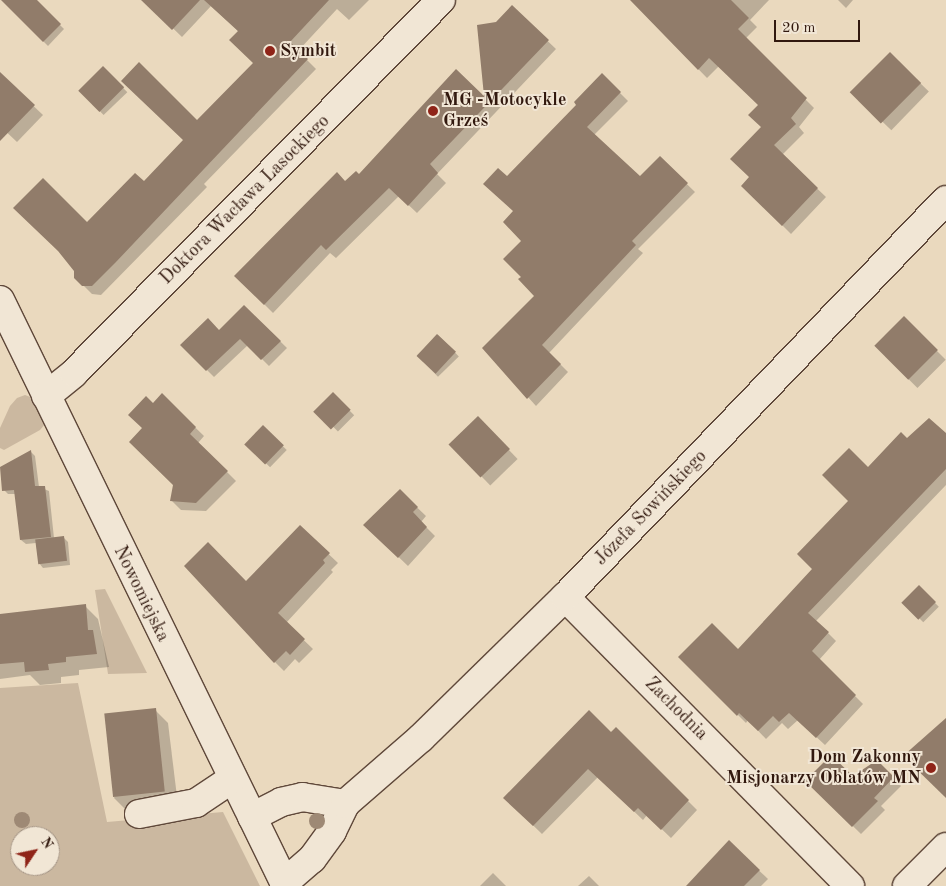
<!DOCTYPE html>
<html>
<head>
<meta charset="utf-8">
<style>
  body { margin:0 }
  #map { position:relative; width:946px; height:886px; overflow:hidden; background:#ead9be; font-family:"Old Standard TT",serif }
  div>[style] { position:absolute }
  [style*='--x'] { left:calc(var(--x)*1px); top:calc(var(--y)*1px); width:calc(var(--w)*1px); rotate:calc(var(--a)*1deg) }
  .green>* { inset:0; background:#cbb8a0 }
  .shadow>* { inset:0; background:#0003; transform-origin:0 0 }
  .building>* { inset:0; background:#917c6a; transform-origin:0 0 }
  .roads { filter:drop-shadow(1px 0 #5f483a) drop-shadow(-1px 0 #5f483a) drop-shadow(0 1px #5f483a) drop-shadow(0 -1px #5f483a) }
  .minor>* { height:28px; margin:-14px; padding:0 14px; transform-origin:14px; border-radius:14px; background:#f1e6d5 }
  .trees>* { width:16px; height:16px; margin:-8px; border-radius:50%; background:#9e8975 }
  .dots>* { width:14px; height:14px; translate:-50% -50%; box-sizing:border-box; border:2px solid #f1e6d5; border-radius:50% }
  span { translate:-50% -50%; white-space:nowrap; text-align:center; line-height:1.15; -webkit-text-stroke:4px #f1e6d5; paint-order:stroke }
  .poi-label { font-size:18px; color:#31180e; font-weight:700 }
  .left { translate:0 -50%; text-align:left }
  .right { translate:-100% -50%; text-align:right }
  .street-label { font-size:18px; color:#31180e }
  .north { position:absolute; left:10px; top:826px; width:50px; height:50px; box-sizing:border-box; background:#f1e6d5; border:1px solid #a49485; border-radius:50%; rotate:56deg; font-size:14px; font-weight:700; line-height:20px; text-align:center; color:#31180e }
  .north::after { content:''; display:block; margin:auto; width:18px; height:22px; background:#8f2418; clip-path:polygon(50% 0,100% 100%,50% 72%,0 100%) }
  .scale { position:absolute; left:774px; top:20px; width:86px; height:22px; box-sizing:border-box; border:2px solid #31180e; border-top:0; padding-left:6px; font-size:15px; line-height:18px; white-space:nowrap; color:#31180e; -webkit-text-stroke:4px #f1e6d5; paint-order:stroke }
</style>
</head>
<body>
<div id="map">
  <div class="green">
    <i style="clip-path:polygon(25px 395px,33px 398px,45px 424px,40px 430px,4px 450px,0 448px,0 428px,10px 406px,17px 398px)"></i>
    <i style="clip-path:polygon(105px 589px,147px 673px,108px 674px,95px 590px)"></i>
    <i style="clip-path:polygon(evenodd,78px 683px,107px 822px,223px 812px,260px 886px,0 886px,0 688px,78px 683px,20px 836px,50px 836px,50px 866px,20px 866px,20px 836px)"></i>
  </div>
  <div class="shadow">
    <i style="clip-path:polygon(11px 0,35px 0,64px 29px,48px 46px,6px 4px)"></i>
    <i style="clip-path:polygon(156px 0,369px 0,349px 20px,337px 9px,298px 51px,316px 69px,204px 184px,207px 187px,101px 295px,92px 294px,83px 285px,87px 224px,144px 183px,255px 63px,239px 32px,211px 6px,182px 37px,150px 6px)"></i>
    <i style="clip-path:polygon(631px 0,769px 0,750px 20px,757px 27px,745px 39px,814px 108px,799px 127px,804px 133px,782px 155px,826px 197px,791px 234px,743px 186px,751px 178px,763px 127px,759px 105px,719px 66px,707px 78px)"></i>
    <i style="clip-path:polygon(838px 0,853px 0,846px 8px)"></i>
    <i style="clip-path:polygon(512px 7px,556px 49px,437px 174px,446px 183px,417px 213px,399px 196px,336px 258px,330px 253px,273px 313px,236px 276px,346px 182px,486px 99px,496px 23px)"></i>
    <i style="left:890px;top:54px;width:54px;height:54px;rotate:44deg"></i>
    <i style="left:103px;top:67px;width:35px;height:33px;rotate:46deg"></i>
    <i style="clip-path:polygon(602px 75px,628px 101px,594px 135px,640px 178px,660px 158px,695px 192px,638px 249px,643px 253px,549px 353px,568px 372px,536px 406px,484px 348px,536px 296px,523px 277px,523px 241px,507px 178px,578px 105px)"></i>
    <i style="clip-path:polygon(6px 80px,43px 115px,17px 142px,0 126px,0 86px)"></i>
    <i style="clip-path:polygon(244px 306px,287px 348px,269px 366px,248px 345px,214px 377px,182px 345px,219px 331px)"></i>
    <i style="left:904px;top:318px;width:59px;height:40px;rotate:45deg"></i>
    <i style="left:438px;top:335px;width:30px;height:29px;rotate:46deg"></i>
    <i style="left:333px;top:394px;width:30px;height:23px;rotate:45deg"></i>
    <i style="clip-path:polygon(162px 395px,204px 436px,198px 443px,236px 481px,206px 511px,181px 510px,172px 501px,174px 484px,144px 428px,153px 404px)"></i>
    <i style="left:478px;top:418px;width:57px;height:38px;rotate:46deg"></i>
    <i style="left:263px;top:427px;width:33px;height:24px;rotate:44deg"></i>
    <i style="clip-path:polygon(946px 435px,946px 485px,816px 621px,836px 641px,819px 660px,863px 704px,825px 745px,798px 720px,788px 729px,782px 723px,766px 739px,748px 720px,746px 723px,680px 657px,738px 651px,814px 569px,868px 469px,907px 439px)"></i>
    <i style="clip-path:polygon(31px 452px,35px 456px,39px 487px,49px 491px,54px 538px,63px 537px,68px 542px,70px 565px,43px 568px,39px 563px,36px 543px,26px 544px,21px 540px,16px 494px,8px 494px,4px 490px)"></i>
    <i style="clip-path:polygon(400px 491px,426px 516px,421px 522px,435px 536px,408px 566px,365px 525px)"></i>
    <i style="clip-path:polygon(300px 527px,338px 563px,331px 570px,333px 572px,286px 623px,313px 649px,299px 663px,295px 659px,284px 671px,275px 662px,246px 583px)"></i>
    <i style="left:919px;top:587px;width:28px;height:22px;rotate:45deg"></i>
    <i style="clip-path:polygon(85px 606px,98px 619px,109px 667px,79px 670px,79px 675px,61px 677px,61px 683px,40px 685px,30px 675px,0 679px,0 615px)"></i>
    <i style="clip-path:polygon(155px 710px,168px 723px,178px 805px,127px 811px,114px 798px)"></i>
    <i style="clip-path:polygon(616px 729px,697px 810px,671px 838px,647px 815px,643px 820px,598px 777px,542px 834px,505px 798px)"></i>
    <i style="clip-path:polygon(877px 762px,901px 786px,881px 806px,885px 810px,861px 834px,807px 781px,853px 778px)"></i>
    <i style="clip-path:polygon(729px 842px,768px 879px,761px 886px,706px 886px)"></i>
    <i style="clip-path:polygon(493px 873px,506px 886px,480px 886px)"></i>
    <i style="clip-path:polygon(589px 876px,599px 886px,578px 886px)"></i>
  </div>
  <div class="building">
    <i style="clip-path:polygon(1px 0,37px 0,61px 24px,43px 42px)"></i>
    <i style="clip-path:polygon(141px 0,200px 0,172px 30px)"></i>
    <i style="clip-path:polygon(204px 0,329px 0,290px 42px,308px 59px,116px 262px,92px 286px,82px 286px,74px 278px,74px 271px,58px 251px,13px 208px,43px 178px,87px 222px,135px 173px,144px 181px,183px 140px,121px 81px,139px 62px,197px 120px,253px 63px,229px 40px,238px 31px)"></i>
    <i style="clip-path:polygon(630px 0,731px 0,749px 18px,738px 29px,807px 98px,791px 118px,796px 124px,774px 145px,818px 188px,782px 226px,741px 186px,749px 177px,730px 159px,761px 127px,748px 115px,758px 105px,709px 58px,698px 70px)"></i>
    <i style="clip-path:polygon(512px 5px,549px 40px,430px 164px,438px 173px,408px 206px,389px 188px,326px 250px,321px 245px,264px 305px,234px 276px,337px 172px,345px 181px,356px 171px,359px 174px,456px 69px,484px 96px,477px 25px,496px 22px)"></i>
    <i style="left:890px;top:52px;width:44px;height:57px;rotate:45deg"></i>
    <i style="left:103px;top:66px;width:30px;height:35px;rotate:45deg"></i>
    <i style="clip-path:polygon(0 72px,35px 105px,0 141px)"></i>
    <i style="clip-path:polygon(602px 73px,621px 92px,587px 127px,640px 176px,660px 156px,688px 183px,632px 241px,636px 245px,542px 345px,561px 364px,527px 399px,482px 348px,534px 296px,518px 279px,521px 277px,503px 259px,521px 241px,503px 222px,513px 211px,483px 184px,498px 168px,507px 176px,576px 105px,574px 102px)"></i>
    <i style="clip-path:polygon(244px 305px,281px 341px,261px 360px,240px 339px,206px 371px,180px 345px,208px 318px,219px 330px)"></i>
    <i style="left:904px;top:316px;width:48px;height:42px;rotate:45deg"></i>
    <i style="left:437px;top:334px;width:26px;height:30px;rotate:43deg"></i>
    <i style="left:333px;top:392px;width:25px;height:28px;rotate:45deg"></i>
    <i style="clip-path:polygon(162px 393px,196px 427px,190px 434px,228px 471px,196px 503px,170px 501px,173px 485px,129px 442px,142px 428px,128px 415px,146px 396px,153px 403px)"></i>
    <i style="left:478px;top:416px;width:46px;height:41px;rotate:46deg"></i>
    <i style="clip-path:polygon(929px 418px,946px 433px,946px 469px,808px 613px,829px 632px,812px 651px,856px 695px,816px 738px,789px 713px,779px 722px,773px 716px,758px 731px,739px 713px,737px 716px,678px 657px,712px 623px,738px 649px,812px 569px,797px 554px,848px 501px,822px 475px,849px 448px,868px 467px,901px 432px,907px 438px)"></i>
    <i style="left:263px;top:425px;width:29px;height:27px;rotate:44deg"></i>
    <i style="clip-path:polygon(31px 450px,35px 486px,45px 486px,51px 537px,20px 540px,14px 490px,2px 491px,0 467px)"></i>
    <i style="clip-path:polygon(400px 489px,418px 507px,413px 512px,427px 527px,398px 558px,363px 525px)"></i>
    <i style="clip-path:polygon(300px 525px,330px 553px,323px 560px,325px 563px,278px 613px,305px 639px,290px 655px,286px 651px,274px 663px,184px 566px,208px 542px,246px 581px)"></i>
    <i style="left:64px;top:536px;width:25px;height:29px;rotate:83deg"></i>
    <i style="left:919px;top:585px;width:24px;height:25px;rotate:45deg"></i>
    <i style="clip-path:polygon(86px 604px,88px 630px,93px 630px,97px 654px,66px 657px,66px 662px,48px 664px,49px 670px,25px 672px,24px 662px,0 664px,0 614px)"></i>
    <i style="left:156px;top:708px;width:84px;height:52px;rotate:84deg"></i>
    <i style="clip-path:polygon(589px 710px,611px 732px,616px 727px,689px 800px,661px 830px,638px 808px,634px 812px,588px 769px,533px 826px,503px 798px)"></i>
    <i style="clip-path:polygon(946px 718px,946px 798px,903px 756px)"></i>
    <i style="clip-path:polygon(831px 755px,853px 776px,877px 760px,894px 777px,874px 798px,878px 801px,852px 827px,805px 781px)"></i>
    <i style="clip-path:polygon(729px 840px,760px 870px,744px 886px,686px 886px)"></i>
  </div>
  <div class="roads">
    <div class="minor">
      <i style="--x:0;--y:300;--w:652;--a:63.99"></i>
      <i style="--x:46;--y:396;--w:36;--a:-39"></i>
      <i style="--x:74;--y:373;--w:523;--a:-45.46"></i>
      <i style="--x:565;--y:597;--w:406;--a:45.4"></i>
      <i style="--x:139;--y:814;--w:58;--a:-10.9"></i>
      <i style="--x:196;--y:803;--w:43;--a:-33.7"></i>
      <i style="--x:252;--y:817;--w:33;--a:-27"></i>
      <i style="--x:281;--y:802;--w:22;--a:-13"></i>
      <i style="--x:302;--y:797;--w:44;--a:9.2"></i>
      <i style="--x:284;--y:883;--w:37;--a:-41"></i>
      <i style="--x:312;--y:859;--w:34;--a:-54"></i>
      <i style="--x:332;--y:831;--w:30;--a:-64"></i>
      <i style="--x:345;--y:804;--w:101;--a:-41"></i>
      <i style="--x:421;--y:738;--w:202;--a:-44.4"></i>
      <i style="--x:565;--y:597;--w:550;--a:-46.18"></i>
      <i style="--x:907;--y:886;--w:55;--a:-45"></i>
    </div>
  </div>
  <div class="trees">
    <i style="left:22px;top:820px"></i>
    <i style="left:317px;top:821px"></i>
  </div>
  <div class="dots">
    <i style="left:270px;top:51px;background:#8f2418"></i>
    <i style="left:433px;top:111px;background:#8f2418"></i>
    <i style="left:931px;top:768px;background:#8f2418"></i>
  </div>
  <div class="poi-label">
    <span class="left" style="left:280px;top:51px">Symbit</span>
    <span class="left" style="left:443px;top:111px">MG -Motocykle<br>Grześ</span>
    <span class="right" style="left:921px;top:768px">Dom Zakonny<br>Misjonarzy Oblatów MN</span>
  </div>
  <div class="street-label">
    <span style="left:245px;top:200px;rotate:-45deg">Doktora Wacława Lasockiego</span>
    <span style="left:651px;top:508px;rotate:-46deg">Józefa Sowińskiego</span>
    <span style="left:141px;top:594px;rotate:64deg">Nowomiejska</span>
    <span style="left:676px;top:709px;rotate:45deg">Zachodnia</span>
  </div>
  <div class="north">N</div>
  <div class="scale">20 m</div>
</div>
</body>
</html>
